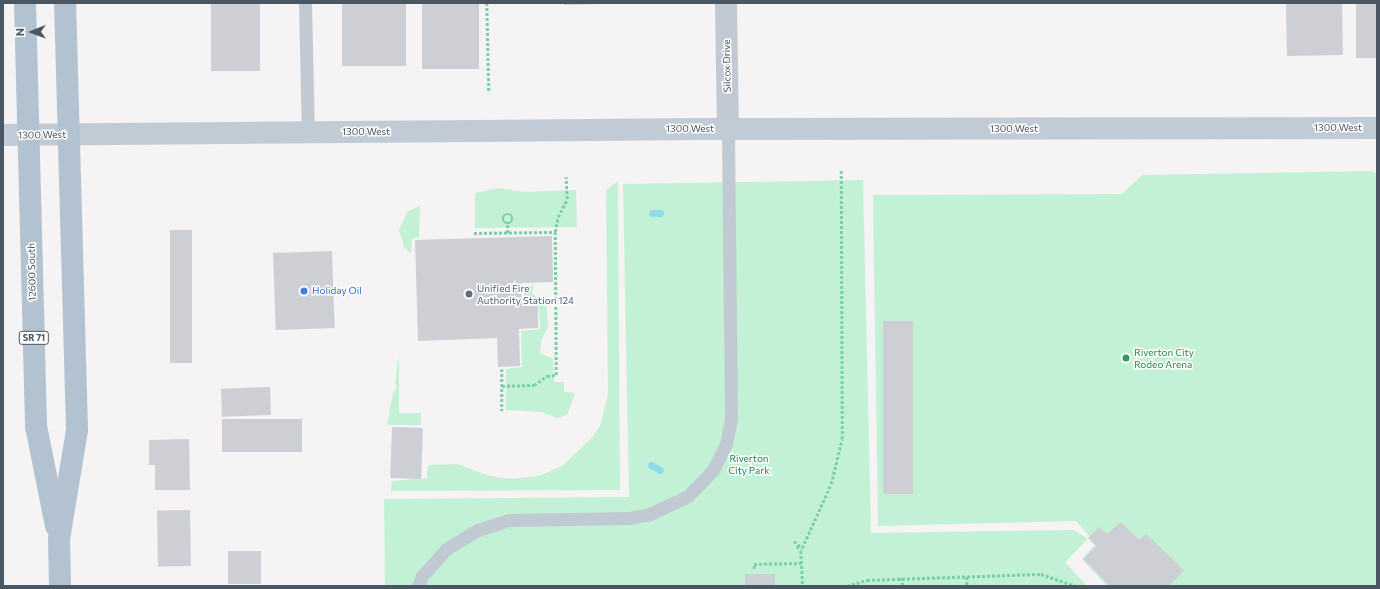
<!DOCTYPE html>
<html>
<head>
<meta charset="utf-8">
<style>
  body { margin:0 }
  #map { position:relative; width:1380px; height:589px; overflow:hidden; background:#f5f3f3; font-family:Commissioner,sans-serif }
  div>[style] { position:absolute }
  [style*='--x'] { left:calc(var(--x)*1px); top:calc(var(--y)*1px); width:calc(var(--w)*1px); rotate:calc(var(--a)*1deg) }
  .green>* { inset:0; background:#c3f1d5 }
  .stream>* { height:7px; margin:-3.5px; padding:0 3.5px; transform-origin:3.5px; border-radius:3.5px; background:#90daee }
  .building>* { inset:0; background:#cdcfd5; transform-origin:0 0 }
  .path>* { height:2.5px; margin-top:-1.25px; transform-origin:0; background:repeating-linear-gradient(90deg,#7ad0a6 0 3px,transparent 0 5px) }
  .path>.ring { margin:-1.25px; padding:0; box-sizing:content-box; background:none; border:2.5px solid #7ad0a6; border-radius:50% }
  .lane>* { height:13px; margin:-6.5px; padding:0 6.5px; transform-origin:6.5px; border-radius:6.5px; background:#c1cad2 }
  .street>* { height:22px; margin:-11px; padding:0 11px; transform-origin:11px; border-radius:11px; background:#c1cad2 }
  .secondary>* { height:22px; margin:-11px; padding:0 11px; transform-origin:11px; border-radius:11px; background:#c1cbd6 }
  .primary>* { height:22px; margin:-11px; padding:0 11px; transform-origin:11px; border-radius:11px; background:#b3c2d1 }
  .dots>* { width:11px; height:11px; translate:-50% -50%; box-sizing:border-box; border:2px solid #fff; border-radius:50% }
  span { translate:-50% -50%; white-space:nowrap; text-align:center; line-height:1.15; -webkit-text-stroke:3px #fff; paint-order:stroke }
  .shield-label span { padding:1px 3px; background:#fff; border:1px solid; border-radius:3px; -webkit-text-stroke-width:0 }
  .shield-label { font-size:9px; color:#4a5661; font-weight:700 }
  .street-label { font-size:10px; color:#4a5661 }
  .service-label { font-size:10px; color:#4e5e75 }
  .left { translate:0 -50%; text-align:left }
  .shop-label { font-size:10px; color:#366cbe }
  .leisure-label { font-size:10px; color:#27864d }
  .park-label { font-size:10px; color:#17864f }
  .frame { position:absolute; inset:0; border:4px solid #4a5661; pointer-events:none }
  .north { position:absolute; left:12px; top:12px; width:40px; height:40px; -webkit-text-stroke:3px #fff; paint-order:stroke; rotate:269deg; font-size:11px; font-weight:700; line-height:16px; text-align:center; color:#4a5661 }
  .north::after { content:''; display:block; margin:auto; width:14px; height:18px; background:#4a5661; clip-path:polygon(50% 0,100% 100%,50% 72%,0 100%) }
</style>
</head>
<body>
<div id="map">
  <div class="green">
    <i style="clip-path:polygon(1373px 171px,1377px 174px,1377px 586px,1107px 586px,1082px 559px,1096px 544px,1076px 521px,878px 526px,873px 195px,1122px 194px,1142px 175px)"></i>
    <i style="clip-path:polygon(863px 180px,871px 533px,1074px 530px,1088px 539px,1065px 562px,1087px 586px,385px 586px,384px 499px,629px 497px,623px 184px)"></i>
    <i style="clip-path:polygon(618px 181px,620px 490px,391px 491px,392px 481px,427px 478px,428px 465px,457px 464px,490px 476px,511px 479px,539px 476px,562px 466px,591px 439px,600px 426px,608px 395px,606px 190px)"></i>
    <i style="clip-path:polygon(498px 188px,524px 192px,576px 190px,577px 227px,475px 228px,475px 193px)"></i>
    <i style="clip-path:polygon(420px 206px,419px 237px,412px 239px,411px 253px,404px 247px,399px 229px,408px 211px)"></i>
    <i style="clip-path:polygon(524px 286px,534px 286px,532px 293px,547px 308px,548px 327px,541px 341px,540px 353px,553px 359px,554px 382px,564px 382px,564px 392px,575px 393px,567px 415px,558px 418px,541px 412px,506px 410px,506px 369px,522px 367px,521px 331px,540px 329px,539px 304px,524px 304px)"></i>
    <i style="clip-path:polygon(399px 355px,399px 413px,421px 413px,421px 425px,387px 425px,393px 393px,397px 387px,395px 382px)"></i>
  </div>
  <div class="stream">
    <i style="--x:652;--y:213;--w:8;--a:0"></i>
    <i style="--x:651;--y:465;--w:10;--a:29"></i>
  </div>
  <div class="building">
    <i style="left:211px;top:3px;width:49px;height:68px"></i>
    <i style="left:342px;top:3px;width:64px;height:63px"></i>
    <i style="left:422px;top:3px;width:57px;height:66px"></i>
    <i style="clip-path:polygon(564px 3px,601px 3px,601px 4px,564px 5px)"></i>
    <i style="left:1342px;top:3px;width:52px;height:56px;rotate:89deg"></i>
    <i style="left:1377px;top:4px;width:54px;height:21px;rotate:90deg"></i>
    <i style="left:170px;top:230px;width:22px;height:133px"></i>
    <i style="clip-path:polygon(552px 236px,553px 282px,521px 283px,522px 306px,538px 306px,538px 328px,519px 329px,520px 366px,498px 367px,497px 338px,418px 341px,415px 240px)"></i>
    <i style="left:332px;top:251px;width:77px;height:59px;rotate:88deg"></i>
    <i style="left:883px;top:321px;width:30px;height:173px"></i>
    <i style="left:270px;top:387px;width:28px;height:49px;rotate:88deg"></i>
    <i style="left:302px;top:419px;width:33px;height:80px;rotate:90deg"></i>
    <i style="left:392px;top:427px;width:31px;height:51px;rotate:2deg"></i>
    <i style="clip-path:polygon(189px 439px,190px 490px,155px 490px,155px 465px,149px 465px,149px 440px)"></i>
    <i style="left:190px;top:510px;width:56px;height:33px;rotate:89deg"></i>
    <i style="clip-path:polygon(1121px 522px,1139px 540px,1146px 534px,1184px 570px,1169px 586px,1110px 586px,1083px 559px,1096px 546px,1088px 538px,1099px 527px,1107px 534px)"></i>
    <i style="left:228px;top:551px;width:33px;height:33px"></i>
    <i style="left:745px;top:574px;width:30px;height:12px"></i>
  </div>
  <div class="path">
    <i style="--x:487;--y:3;--w:90;--a:88.7"></i>
    <i class="ring" style="left:503px;top:214px;width:7.5px;height:7.5px"></i>
    <i style="--x:508;--y:225;--w:8;--a:90"></i>
    <i style="--x:474;--y:233;--w:81;--a:-0.7"></i>
    <i style="--x:502;--y:369;--w:42;--a:90"></i>
    <i style="--x:502;--y:386;--w:32;--a:-2"></i>
    <i style="--x:534;--y:385;--w:16;--a:-35"></i>
    <i style="--x:547;--y:376;--w:9;--a:-6"></i>
    <i style="--x:556;--y:375;--w:143;--a:-90.4"></i>
    <i style="--x:555;--y:232;--w:15;--a:-79"></i>
    <i style="--x:558;--y:217;--w:20;--a:-63"></i>
    <i style="--x:567;--y:199;--w:22;--a:-93"></i>
    <i style="--x:794;--y:541;--w:11;--a:41"></i>
    <i style="--x:802;--y:548;--w:70;--a:-65.6"></i>
    <i style="--x:831;--y:484;--w:46;--a:-76.3"></i>
    <i style="--x:842;--y:439;--w:268;--a:-90.2"></i>
    <i style="--x:797;--y:546;--w:6;--a:51"></i>
    <i style="--x:801;--y:551;--w:35;--a:87"></i>
    <i style="--x:754;--y:569;--w:5;--a:-90"></i>
    <i style="--x:754;--y:564;--w:47;--a:-1.2"></i>
    <i style="--x:967;--y:577;--w:9;--a:90"></i>
    <i style="--x:902;--y:578;--w:8;--a:83"></i>
    <i style="--x:847;--y:586;--w:21;--a:-17"></i>
    <i style="--x:867;--y:580;--w:174;--a:-2"></i>
    <i style="--x:1041;--y:574;--w:36;--a:19"></i>
  </div>
  <div class="lane">
    <i style="--x:305;--y:3;--w:130;--a:88.7"></i>
    <i style="--x:418;--y:586;--w:11;--a:-68"></i>
    <i style="--x:422;--y:576;--w:36;--a:-48"></i>
    <i style="--x:446;--y:549;--w:37;--a:-31"></i>
    <i style="--x:478;--y:530;--w:32;--a:-18"></i>
    <i style="--x:508;--y:520;--w:122;--a:-0.9"></i>
    <i style="--x:630;--y:518;--w:20;--a:-11"></i>
    <i style="--x:650;--y:514;--w:42;--a:-25.3"></i>
    <i style="--x:688;--y:496;--w:36;--a:-46"></i>
    <i style="--x:713;--y:470;--w:29;--a:-63"></i>
    <i style="--x:726;--y:444;--w:26;--a:-79"></i>
    <i style="--x:731;--y:418;--w:289;--a:-90.6"></i>
  </div>
  <div class="street">
    <i style="--x:726;--y:3;--w:126;--a:89.1"></i>
  </div>
  <div class="secondary">
    <i style="--x:3;--y:135;--w:695;--a:-0.49"></i>
    <i style="--x:698;--y:129;--w:679;--a:-0.08"></i>
  </div>
  <div class="primary">
    <i style="--x:25;--y:3;--w:423;--a:88.5"></i>
    <i style="--x:36;--y:426;--w:102;--a:78.7"></i>
    <i style="--x:60;--y:586;--w:47;--a:-91.2"></i>
    <i style="--x:59;--y:539;--w:110;--a:-80.6"></i>
    <i style="--x:77;--y:430;--w:427;--a:-91.6"></i>
  </div>
  <div class="dots">
    <i style="left:304px;top:291px;background:#3f7fe0"></i>
    <i style="left:469px;top:294px;background:#5c6f8a"></i>
    <i style="left:1126px;top:358px;background:#2e9e5b"></i>
  </div>
  <div class="shield-label">
    <span style="left:34px;top:338px">SR 71</span>
  </div>
  <div class="street-label">
    <span style="left:727px;top:66px;rotate:-91deg">Silcox Drive</span>
    <span style="left:1338px;top:128px">1300 West</span>
    <span style="left:690px;top:129px">1300 West</span>
    <span style="left:1014px;top:129px">1300 West</span>
    <span style="left:366px;top:132px">1300 West</span>
    <span style="left:42px;top:135px;rotate:-1deg">1300 West</span>
    <span style="left:32px;top:272px;rotate:-91deg">12600 South</span>
  </div>
  <div class="service-label">
    <span class="left" style="left:477px;top:294px">Unified Fire<br>Authority Station 124</span>
  </div>
  <div class="shop-label">
    <span class="left" style="left:312px;top:291px">Holiday Oil</span>
  </div>
  <div class="leisure-label">
    <span class="left" style="left:1134px;top:358px">Riverton City<br>Rodeo Arena</span>
  </div>
  <div class="park-label">
    <span style="left:749px;top:464px">Riverton<br>City Park</span>
  </div>
  <div class="frame"></div>
  <div class="north">N</div>
</div>
</body>
</html>
